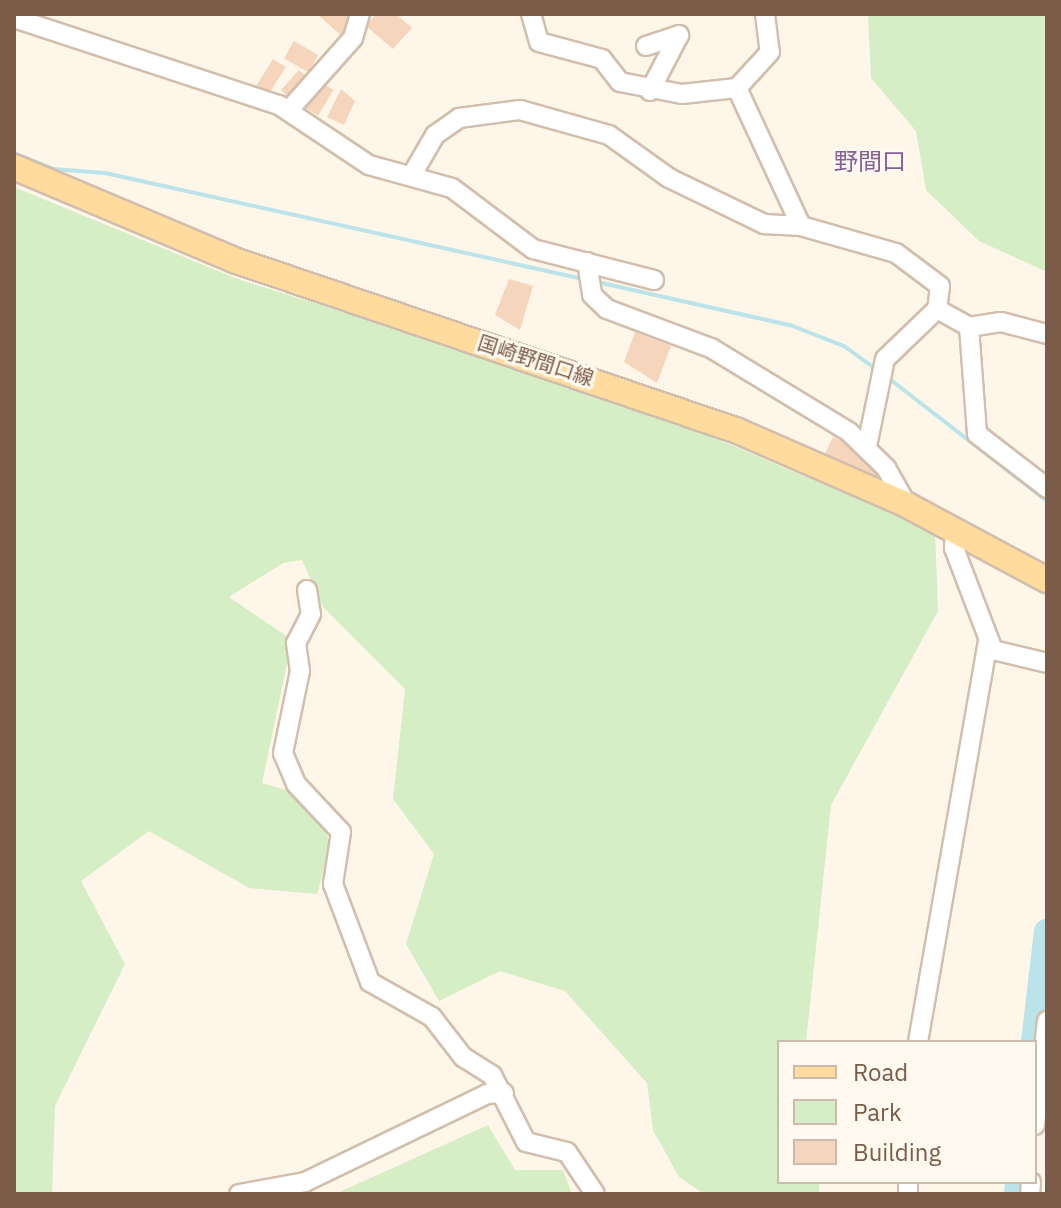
<!DOCTYPE html>
<html>
<head>
<meta charset="utf-8">
<style>
  body { margin:0 }
  #map { position:relative; width:1061px; height:1208px; overflow:hidden; background:#fef6e8; font-family:"IBM Plex Sans","Noto Sans JP",sans-serif }
  div>[style] { position:absolute }
  [style*='--x'] { left:calc(var(--x)*1px); top:calc(var(--y)*1px); width:calc(var(--w)*1px); rotate:calc(var(--a)*1deg) }
  .green>* { inset:0; background:#d5eec5 }
  .stream>* { height:4px; margin:-2px; padding:0 2px; transform-origin:2px; border-radius:2px; background:#bae3ea }
  .river>* { height:26px; margin:-13px; padding:0 13px; transform-origin:13px; border-radius:13px; background:#bae3ea }
  .building>* { inset:0; background:#f6d5bd; transform-origin:0 0 }
  .roads { filter:drop-shadow(2px 0 #d2beac) drop-shadow(-2px 0 #d2beac) drop-shadow(0 2px #d2beac) drop-shadow(0 -2px #d2beac) }
  .minor>* { height:18px; margin:-9px; padding:0 9px; transform-origin:9px; border-radius:9px; background:#fff }
  .major>* { height:24px; margin:-12px; padding:0 12px; transform-origin:12px; border-radius:12px; background:#ffdc9e }
  span { translate:-50% -50%; white-space:nowrap; text-align:center; line-height:1.15; -webkit-text-stroke:6px #fff9f0; paint-order:stroke }
  .street-label { font-size:20px; color:#7c5c49 }
  .quarter-label { font-size:24px; color:#866198 }
  .frame { position:absolute; inset:0; border:16px solid #7c5c49; pointer-events:none }
  .legend { position:absolute; left:777px; top:1040px; width:260px; height:144px; box-sizing:border-box; background:#fff9f0; border:2px solid #cbbaad; margin:0; padding:10px 14px; list-style:none; font-size:24px; color:#7c5c49 }
  .legend li { display:flex; align-items:center; gap:16px; height:40px }
  .legend b { width:40px; border:2px solid #cbbaad }
</style>
</head>
<body>
<div id="map">
  <div class="green">
    <i style="clip-path:polygon(868px 14px,1047px 14px,1047px 272px,979px 241px,926px 190px,916px 131px,871px 78px)"></i>
    <i style="clip-path:polygon(14px 187px,240px 280px,621px 398px,935px 532px,938px 611px,831px 805px,806px 1042px,779px 1042px,779px 1182px,819px 1182px,819px 1194px,704px 1194px,679px 1177px,653px 1130px,647px 1083px,565px 991px,500px 971px,439px 1001px,406px 944px,434px 854px,393px 799px,405px 689px,323px 607px,302px 560px,283px 563px,229px 597px,292px 640px,262px 783px,311px 798px,331px 845px,317px 894px,249px 888px,149px 831px,81px 881px,125px 964px,55px 1106px,52px 1194px,14px 1194px)"></i>
    <i style="clip-path:polygon(488px 1125px,515px 1170px,563px 1170px,572px 1194px,335px 1194px)"></i>
  </div>
  <div class="stream">
    <i style="--x:14;--y:153;--w:42;--a:22.3"></i>
    <i style="--x:53;--y:169;--w:52;--a:4.4"></i>
    <i style="--x:105;--y:173;--w:492;--a:12.5"></i>
    <i style="--x:597;--y:282;--w:198;--a:12.6"></i>
    <i style="--x:790;--y:325;--w:58;--a:21.3"></i>
    <i style="--x:844;--y:346;--w:39;--a:36"></i>
    <i style="--x:887;--y:377;--w:202;--a:37.8"></i>
  </div>
  <div class="river">
    <i style="--x:1034;--y:1042;--w:111;--a:-83.3"></i>
    <i style="--x:1017;--y:1194;--w:12;--a:-85"></i>
  </div>
  <div class="building">
    <i style="clip-path:polygon(317px 14px,345px 14px,355px 30px,344px 38px)"></i>
    <i style="clip-path:polygon(376px 14px,396px 14px,412px 28px,393px 49px,366px 26px)"></i>
    <i style="left:294px;top:41px;width:28px;height:20px;rotate:30deg"></i>
    <i style="left:273px;top:59px;width:15px;height:31px;rotate:32deg"></i>
    <i style="left:299px;top:70px;width:13px;height:27px;rotate:42deg"></i>
    <i style="left:319px;top:81px;width:17px;height:30px;rotate:31deg"></i>
    <i style="clip-path:polygon(341px 89px,355px 101px,344px 125px,327px 117px)"></i>
    <i style="clip-path:polygon(509px 279px,533px 286px,520px 330px,495px 315px)"></i>
    <i style="clip-path:polygon(635px 332px,671px 346px,657px 383px,624px 362px)"></i>
    <i style="clip-path:polygon(833px 437px,859px 449px,856px 455px,884px 473px,880px 480px,825px 454px)"></i>
  </div>
  <div class="roads">
    <div class="minor">
      <i style="--x:531;--y:14;--w:29;--a:74"></i>
      <i style="--x:539;--y:42;--w:65;--a:15.1"></i>
      <i style="--x:602;--y:59;--w:29;--a:52"></i>
      <i style="--x:620;--y:82;--w:63;--a:11"></i>
      <i style="--x:682;--y:94;--w:55;--a:-6.2"></i>
      <i style="--x:765;--y:14;--w:38;--a:83"></i>
      <i style="--x:770;--y:52;--w:49;--a:132.5"></i>
      <i style="--x:737;--y:88;--w:152;--a:65.1"></i>
      <i style="--x:14;--y:18;--w:279;--a:18.2"></i>
      <i style="--x:279;--y:105;--w:108;--a:33.7"></i>
      <i style="--x:369;--y:165;--w:86;--a:15.5"></i>
      <i style="--x:452;--y:188;--w:101;--a:37"></i>
      <i style="--x:533;--y:249;--w:125;--a:14.4"></i>
      <i style="--x:646;--y:46;--w:35;--a:-18"></i>
      <i style="--x:679;--y:35;--w:63;--a:117.4"></i>
      <i style="--x:289;--y:110;--w:96;--a:-48.4"></i>
      <i style="--x:353;--y:38;--w:25;--a:-74"></i>
      <i style="--x:413;--y:173;--w:44;--a:-59.9"></i>
      <i style="--x:435;--y:135;--w:29;--a:-35"></i>
      <i style="--x:459;--y:118;--w:62;--a:-7.5"></i>
      <i style="--x:520;--y:110;--w:92;--a:15.7"></i>
      <i style="--x:609;--y:135;--w:74;--a:35.6"></i>
      <i style="--x:669;--y:178;--w:106;--a:25.8"></i>
      <i style="--x:764;--y:224;--w:37;--a:3"></i>
      <i style="--x:801;--y:226;--w:99;--a:15.9"></i>
      <i style="--x:896;--y:253;--w:55;--a:36.9"></i>
      <i style="--x:940;--y:286;--w:23;--a:97"></i>
      <i style="--x:937;--y:309;--w:72;--a:136.1"></i>
      <i style="--x:885;--y:359;--w:89;--a:101.7"></i>
      <i style="--x:587;--y:262;--w:33;--a:81"></i>
      <i style="--x:592;--y:295;--w:21;--a:43"></i>
      <i style="--x:607;--y:309;--w:111;--a:20.6"></i>
      <i style="--x:711;--y:348;--w:162;--a:31.3"></i>
      <i style="--x:849;--y:432;--w:52;--a:44.2"></i>
      <i style="--x:886;--y:468;--w:43;--a:60.4"></i>
      <i style="--x:937;--y:309;--w:37;--a:29"></i>
      <i style="--x:969;--y:327;--w:32;--a:-9"></i>
      <i style="--x:1001;--y:322;--w:48;--a:14.6"></i>
      <i style="--x:969;--y:327;--w:107;--a:85.7"></i>
      <i style="--x:977;--y:434;--w:88;--a:37.6"></i>
      <i style="--x:955;--y:529;--w:19;--a:93"></i>
      <i style="--x:954;--y:548;--w:109;--a:69.1"></i>
      <i style="--x:993;--y:650;--w:56;--a:13.5"></i>
      <i style="--x:307;--y:590;--w:24;--a:81"></i>
      <i style="--x:311;--y:614;--w:33;--a:117"></i>
      <i style="--x:296;--y:643;--w:28;--a:82"></i>
      <i style="--x:300;--y:671;--w:84;--a:101.7"></i>
      <i style="--x:283;--y:753;--w:34;--a:67"></i>
      <i style="--x:296;--y:784;--w:66;--a:46.8"></i>
      <i style="--x:341;--y:832;--w:53;--a:98.7"></i>
      <i style="--x:333;--y:884;--w:105;--a:69.3"></i>
      <i style="--x:370;--y:982;--w:71;--a:29.4"></i>
      <i style="--x:432;--y:1017;--w:51;--a:52.2"></i>
      <i style="--x:463;--y:1057;--w:34;--a:32"></i>
      <i style="--x:492;--y:1075;--w:75;--a:63.1"></i>
      <i style="--x:526;--y:1142;--w:42;--a:13.7"></i>
      <i style="--x:567;--y:1152;--w:50;--a:56.3"></i>
      <i style="--x:918;--y:1042;--w:409;--a:-80.1"></i>
      <i style="--x:1035;--y:1125;--w:105;--a:-83.4"></i>
      <i style="--x:239;--y:1194;--w:67;--a:-10.3"></i>
      <i style="--x:305;--y:1182;--w:202;--a:-25.8"></i>
      <i style="--x:487;--y:1094;--w:17;--a:-3"></i>
      <i style="--x:908;--y:1194;--w:12;--a:-90"></i>
      <i style="--x:1030;--y:1194;--w:12;--a:-85"></i>
    </div>
    <div class="major">
      <i style="--x:14;--y:167;--w:239;--a:22.9"></i>
      <i style="--x:234;--y:260;--w:532;--a:18.74"></i>
      <i style="--x:738;--y:431;--w:184;--a:23.6"></i>
      <i style="--x:907;--y:505;--w:159;--a:28.2"></i>
    </div>
  </div>
  <div class="street-label">
    <span style="left:536px;top:360px;rotate:18deg">国崎野間口線</span>
  </div>
  <div class="quarter-label">
    <span style="left:870px;top:162px">野間口</span>
  </div>
  <div class="frame"></div>
  <ul class="legend">
  <li><b style="height:10px;background:#ffdc9e"></b>Road</li>
  <li><b style="height:22px;background:#d5eec5"></b>Park</li>
  <li><b style="height:22px;background:#f6d5bd"></b>Building</li>
  </ul>
</div>
</body>
</html>
